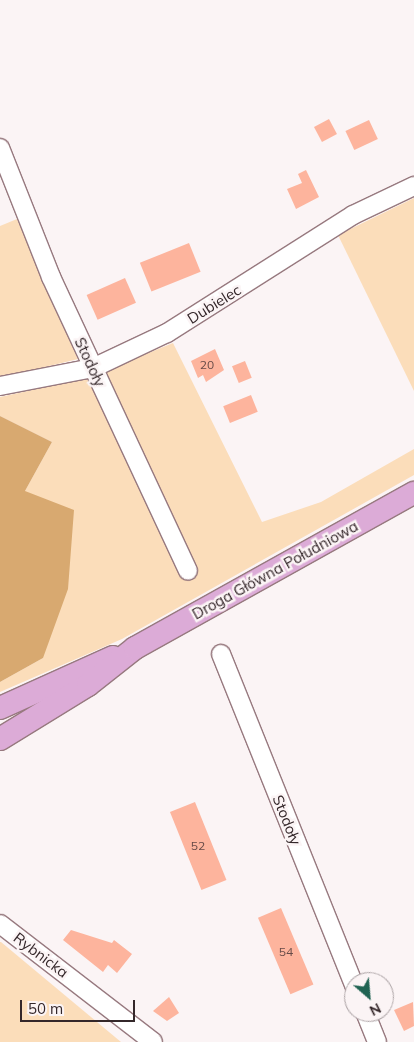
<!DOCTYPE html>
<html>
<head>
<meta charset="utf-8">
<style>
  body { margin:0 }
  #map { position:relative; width:414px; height:1042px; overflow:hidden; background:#fbf4f5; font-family:Mulish,sans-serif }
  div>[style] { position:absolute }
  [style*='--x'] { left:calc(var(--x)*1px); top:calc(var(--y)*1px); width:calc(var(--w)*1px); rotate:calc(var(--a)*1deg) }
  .green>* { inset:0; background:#fbddba }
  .forest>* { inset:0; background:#d8a970 }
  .building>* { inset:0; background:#fdb49d; transform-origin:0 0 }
  .roads { filter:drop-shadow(1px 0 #97797f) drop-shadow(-1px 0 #97797f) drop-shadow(0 1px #97797f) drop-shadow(0 -1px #97797f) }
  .minor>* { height:18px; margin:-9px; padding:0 9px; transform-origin:9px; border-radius:9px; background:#fff }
  .major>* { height:22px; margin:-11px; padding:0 11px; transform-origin:11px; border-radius:11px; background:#dcabd7 }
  span { translate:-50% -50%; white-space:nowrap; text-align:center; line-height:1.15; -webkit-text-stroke:5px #fbf4f5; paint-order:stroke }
  .number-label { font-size:12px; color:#664a47 }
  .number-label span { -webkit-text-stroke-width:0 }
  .street-label { font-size:15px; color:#34272a }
  .north { position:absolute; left:344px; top:972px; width:50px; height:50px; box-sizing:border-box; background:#fbf4f5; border:1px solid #aba2a4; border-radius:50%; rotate:153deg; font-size:14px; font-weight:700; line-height:20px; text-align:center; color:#34272a }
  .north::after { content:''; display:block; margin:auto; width:18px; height:22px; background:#206352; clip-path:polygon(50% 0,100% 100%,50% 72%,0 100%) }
  .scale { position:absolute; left:20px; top:1000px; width:115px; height:22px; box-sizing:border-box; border:2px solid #34272a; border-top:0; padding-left:6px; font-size:15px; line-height:18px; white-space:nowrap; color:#34272a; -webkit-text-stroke:4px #fbf4f5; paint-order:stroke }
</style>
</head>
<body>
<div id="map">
  <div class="green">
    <i style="clip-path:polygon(414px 198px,414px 391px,338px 235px)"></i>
    <i style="clip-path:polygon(17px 219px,78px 359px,0 378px,0 226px)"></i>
    <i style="clip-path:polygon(173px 343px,262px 522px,321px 502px,414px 449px,414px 475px,122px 639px,0 692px,0 682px,43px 658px,25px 491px,52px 442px,0 416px,0 397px,87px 378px)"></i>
    <i style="clip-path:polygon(0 942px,1px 942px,121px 1042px,0 1042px)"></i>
  </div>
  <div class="forest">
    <i style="clip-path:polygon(0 416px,52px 442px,25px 491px,74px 510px,68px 589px,43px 658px,0 682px)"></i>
  </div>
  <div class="building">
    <i style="left:329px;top:119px;width:17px;height:17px;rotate:62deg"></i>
    <i style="left:369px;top:120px;width:21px;height:26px;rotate:65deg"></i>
    <i style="clip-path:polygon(306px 170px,319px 197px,296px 209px,287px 189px,302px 183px,298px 174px)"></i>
    <i style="left:189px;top:243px;width:31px;height:53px;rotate:68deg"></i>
    <i style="left:125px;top:278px;width:27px;height:42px;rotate:66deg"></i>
    <i style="clip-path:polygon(215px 349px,224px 370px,206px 382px,203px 375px,198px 378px,191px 361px)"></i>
    <i style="left:245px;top:361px;width:18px;height:14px;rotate:68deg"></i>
    <i style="left:251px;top:395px;width:18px;height:30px;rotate:68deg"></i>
    <i style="left:195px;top:802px;width:84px;height:27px;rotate:68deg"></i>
    <i style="left:281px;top:908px;width:83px;height:25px;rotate:67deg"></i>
    <i style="clip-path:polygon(71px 930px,112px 943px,114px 940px,132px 954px,117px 973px,108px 965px,103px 972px,63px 940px)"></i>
    <i style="clip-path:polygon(169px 997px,179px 1013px,167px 1021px,153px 1011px)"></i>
    <i style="clip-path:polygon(413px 1002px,414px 1026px,404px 1031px,394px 1010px)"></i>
  </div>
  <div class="roads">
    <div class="minor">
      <i style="--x:0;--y:148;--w:139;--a:68.4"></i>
      <i style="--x:51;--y:277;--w:324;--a:65"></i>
      <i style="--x:0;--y:386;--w:95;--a:-11"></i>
      <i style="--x:93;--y:368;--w:82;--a:-25.3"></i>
      <i style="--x:167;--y:333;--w:220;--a:-32.4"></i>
      <i style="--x:353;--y:215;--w:68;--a:-25.4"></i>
      <i style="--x:221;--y:654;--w:357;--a:68.1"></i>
      <i style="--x:0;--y:924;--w:193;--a:37.6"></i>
      <i style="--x:365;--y:1012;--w:32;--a:68"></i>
    </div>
    <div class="major">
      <i style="--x:0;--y:708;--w:124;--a:-24.3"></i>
      <i style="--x:0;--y:739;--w:103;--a:-31.5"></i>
      <i style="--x:88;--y:685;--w:60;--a:-38.2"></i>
      <i style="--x:135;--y:648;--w:319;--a:-29.1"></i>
    </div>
  </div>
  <div class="number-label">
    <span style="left:207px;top:365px">20</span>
    <span style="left:198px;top:846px">52</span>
    <span style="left:286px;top:952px">54</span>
  </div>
  <div class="street-label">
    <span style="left:214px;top:304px;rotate:-32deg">Dubielec</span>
    <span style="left:90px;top:362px;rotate:65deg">Stodoły</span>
    <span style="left:275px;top:570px;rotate:-29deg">Droga Główna Południowa</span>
    <span style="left:287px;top:820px;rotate:68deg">Stodoły</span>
    <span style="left:41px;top:955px;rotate:37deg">Rybnicka</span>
  </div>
  <div class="north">N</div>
  <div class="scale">50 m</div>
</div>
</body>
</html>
